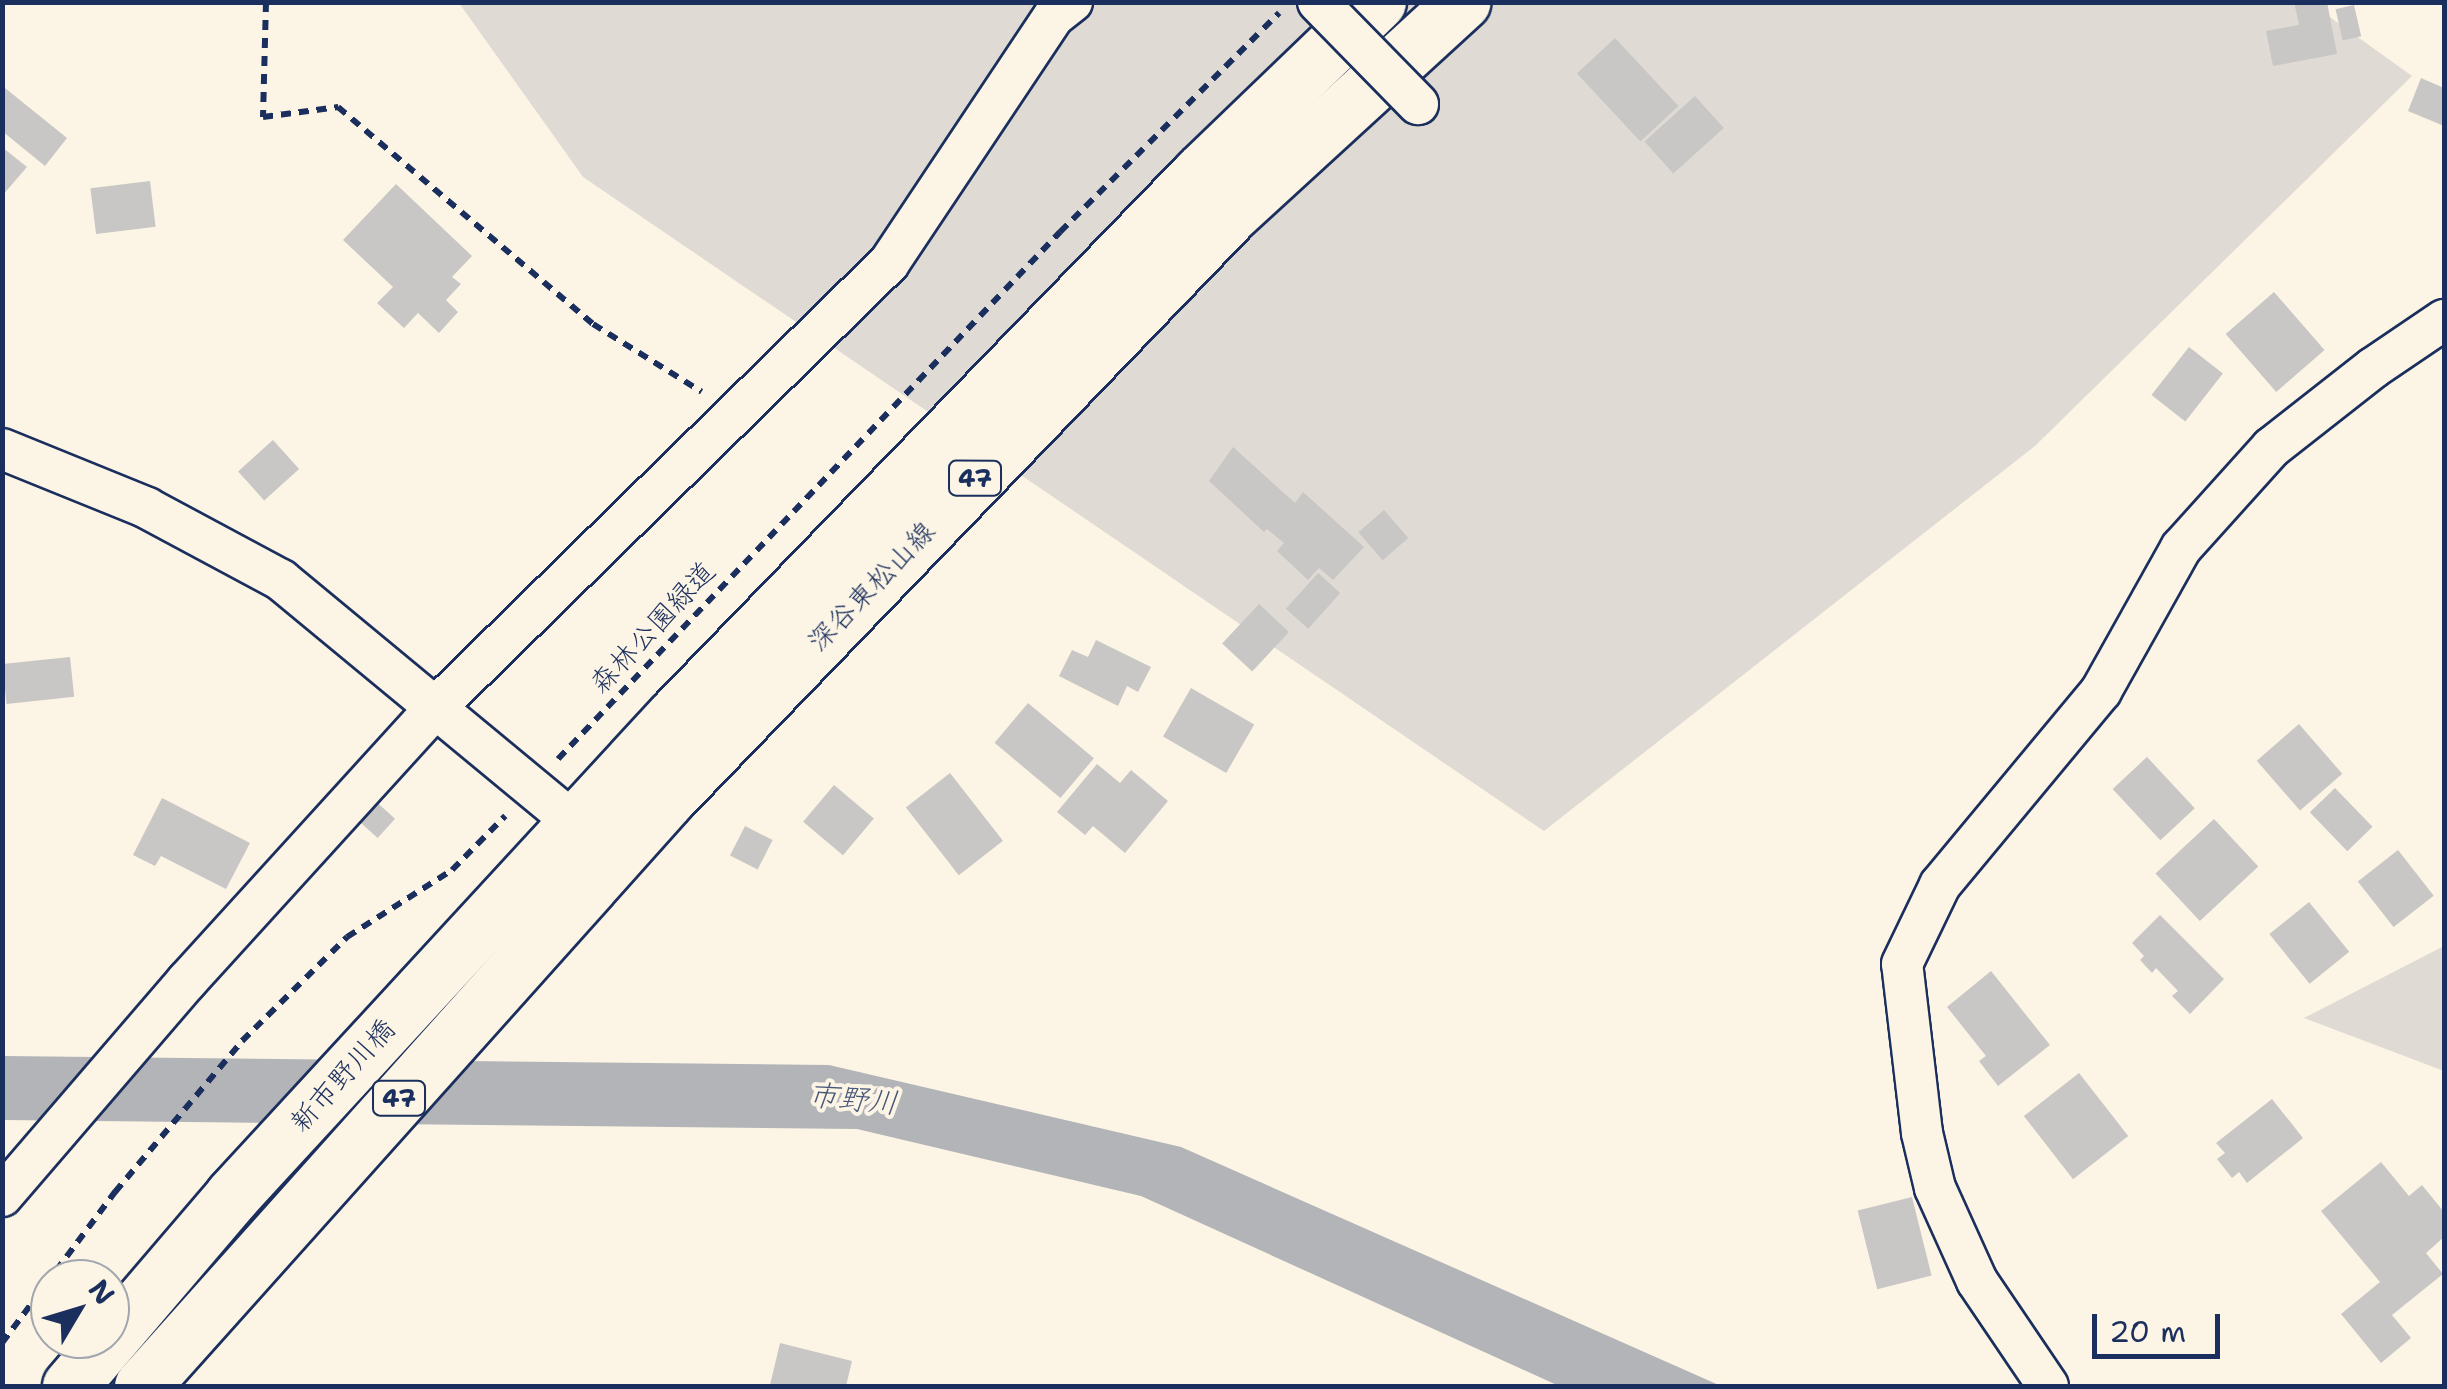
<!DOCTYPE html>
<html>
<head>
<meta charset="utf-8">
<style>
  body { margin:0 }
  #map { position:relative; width:2447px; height:1389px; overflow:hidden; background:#fcf5e5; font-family:"Shantell Sans","Klee One",sans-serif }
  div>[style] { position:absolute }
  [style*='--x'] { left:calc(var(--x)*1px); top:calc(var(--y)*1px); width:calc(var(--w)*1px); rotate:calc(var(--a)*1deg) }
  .green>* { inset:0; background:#dfdbd4 }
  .water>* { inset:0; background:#b2b4b8 }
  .building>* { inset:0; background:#c8c7c6; transform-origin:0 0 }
  .path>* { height:6px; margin-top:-3px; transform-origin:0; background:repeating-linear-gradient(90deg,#1b2f5e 0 10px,transparent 0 18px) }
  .roads { filter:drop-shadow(2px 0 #1b2f5e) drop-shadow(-2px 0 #1b2f5e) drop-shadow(0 2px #1b2f5e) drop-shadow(0 -2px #1b2f5e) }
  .minor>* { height:40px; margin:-20px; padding:0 20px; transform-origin:20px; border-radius:20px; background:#fcf5e5 }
  .primary>* { height:55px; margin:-27.5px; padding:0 27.5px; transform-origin:27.5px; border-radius:27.5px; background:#fcf5e5 }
  .bridges { filter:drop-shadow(2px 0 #1b2f5e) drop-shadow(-2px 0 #1b2f5e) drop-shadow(0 2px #1b2f5e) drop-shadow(0 -2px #1b2f5e) }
  .minor-bridge>* { height:40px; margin:-20px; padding:0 20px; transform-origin:20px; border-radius:20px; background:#fcf5e5 }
  span { translate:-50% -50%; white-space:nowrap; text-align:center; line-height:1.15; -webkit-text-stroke:8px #fcf5e5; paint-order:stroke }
  .shield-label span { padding:2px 8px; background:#fcf5e5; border:2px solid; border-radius:8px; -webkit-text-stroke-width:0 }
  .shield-label { font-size:25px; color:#1b2f5e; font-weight:700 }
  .street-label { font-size:28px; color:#1b2f5e }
  .water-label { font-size:30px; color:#485779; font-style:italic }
  .frame { position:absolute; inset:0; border:5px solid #1b2f5e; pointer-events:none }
  .north { position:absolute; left:30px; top:1259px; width:100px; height:100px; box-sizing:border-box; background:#fcf5e5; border:2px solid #a2a6af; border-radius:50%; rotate:52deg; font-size:28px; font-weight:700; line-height:40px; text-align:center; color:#1b2f5e }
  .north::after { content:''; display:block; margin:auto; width:35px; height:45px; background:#1b2f5e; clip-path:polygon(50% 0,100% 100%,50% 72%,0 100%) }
  .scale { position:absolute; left:2092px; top:1314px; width:128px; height:45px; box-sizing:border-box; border:5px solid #1b2f5e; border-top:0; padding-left:12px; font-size:30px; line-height:35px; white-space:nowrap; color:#1b2f5e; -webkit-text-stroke:8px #fcf5e5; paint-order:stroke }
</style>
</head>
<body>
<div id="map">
  <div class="green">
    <i style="clip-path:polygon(2309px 2px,2412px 76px,2035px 446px,1544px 831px,583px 177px,459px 3px)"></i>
    <i style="clip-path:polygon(2444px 946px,2444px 1071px,2304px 1018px)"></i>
  </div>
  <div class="water">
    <i style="clip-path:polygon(3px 1056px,829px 1065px,1181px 1147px,1721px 1386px,1559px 1386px,1141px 1196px,857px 1129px,3px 1120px)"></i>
  </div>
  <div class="building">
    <i style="clip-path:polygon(2294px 2px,2327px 2px,2337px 54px,2273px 66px,2266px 31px,2299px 25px)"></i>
    <i style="left:2354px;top:5px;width:32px;height:19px;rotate:77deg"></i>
    <i style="left:1615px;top:38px;width:93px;height:52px;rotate:47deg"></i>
    <i style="clip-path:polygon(2421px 78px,2444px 88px,2444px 126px,2408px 111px)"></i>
    <i style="clip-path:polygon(5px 88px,67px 138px,45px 166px,2px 131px)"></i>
    <i style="left:1695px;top:96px;width:43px;height:68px;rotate:48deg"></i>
    <i style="clip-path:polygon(2px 147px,27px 167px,2px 196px)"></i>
    <i style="left:150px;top:181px;width:46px;height:60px;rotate:83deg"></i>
    <i style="clip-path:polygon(396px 184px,472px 256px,452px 277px,461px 284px,446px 300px,458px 312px,439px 333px,418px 313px,404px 328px,377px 303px,393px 287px,343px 240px)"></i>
    <i style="left:2274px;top:292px;width:77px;height:64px;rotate:49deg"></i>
    <i style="left:2189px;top:347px;width:43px;height:61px;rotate:38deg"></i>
    <i style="left:273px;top:440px;width:39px;height:47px;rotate:48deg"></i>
    <i style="clip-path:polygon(1233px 447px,1295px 503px,1303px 492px,1364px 547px,1333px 580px,1319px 568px,1308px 580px,1277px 551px,1284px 543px,1267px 529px,1264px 532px,1209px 481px)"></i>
    <i style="left:1384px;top:510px;width:37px;height:34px;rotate:49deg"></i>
    <i style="left:1318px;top:573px;width:30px;height:48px;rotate:42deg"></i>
    <i style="left:1259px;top:604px;width:41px;height:54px;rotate:43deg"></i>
    <i style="clip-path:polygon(1096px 640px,1151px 667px,1138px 692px,1127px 686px,1118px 706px,1059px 676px,1072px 650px,1088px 657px)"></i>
    <i style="left:70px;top:657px;width:40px;height:68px;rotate:84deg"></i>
    <i style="left:1191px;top:688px;width:73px;height:56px;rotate:30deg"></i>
    <i style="left:1028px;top:703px;width:86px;height:52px;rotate:40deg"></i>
    <i style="left:2299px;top:724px;width:66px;height:56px;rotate:49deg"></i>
    <i style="left:2147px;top:757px;width:70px;height:47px;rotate:47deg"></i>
    <i style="clip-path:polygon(1097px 764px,1120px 783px,1131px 770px,1168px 801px,1125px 853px,1093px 826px,1085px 835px,1057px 812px)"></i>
    <i style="left:950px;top:773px;width:86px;height:56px;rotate:52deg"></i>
    <i style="left:834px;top:785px;width:52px;height:48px;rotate:40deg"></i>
    <i style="left:2335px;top:788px;width:54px;height:35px;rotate:46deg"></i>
    <i style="clip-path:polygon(162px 798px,250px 843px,226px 889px,161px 856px,155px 866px,133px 855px)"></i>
    <i style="left:372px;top:798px;width:31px;height:26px;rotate:42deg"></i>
    <i style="left:2214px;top:819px;width:65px;height:80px;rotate:47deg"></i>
    <i style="left:745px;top:826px;width:31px;height:33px;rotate:27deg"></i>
    <i style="left:2398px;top:850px;width:58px;height:51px;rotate:52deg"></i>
    <i style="left:2309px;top:902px;width:64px;height:51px;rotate:51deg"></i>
    <i style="clip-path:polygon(2160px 915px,2224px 979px,2190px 1014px,2172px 996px,2178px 991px,2156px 968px,2152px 973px,2140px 960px,2144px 956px,2132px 943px)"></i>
    <i style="clip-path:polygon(1991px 971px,2050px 1045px,1998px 1086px,1979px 1061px,1986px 1056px,1947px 1007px)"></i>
    <i style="left:2079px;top:1073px;width:80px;height:70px;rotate:52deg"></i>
    <i style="clip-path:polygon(2272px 1099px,2303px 1138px,2247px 1183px,2239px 1172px,2232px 1178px,2217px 1159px,2225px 1153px,2216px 1143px)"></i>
    <i style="clip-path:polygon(2381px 1162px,2409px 1196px,2422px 1185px,2444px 1212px,2444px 1237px,2426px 1253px,2443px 1274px,2392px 1315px,2411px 1338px,2381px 1363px,2341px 1314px,2380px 1282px,2321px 1211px)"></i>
    <i style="left:1912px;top:1197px;width:81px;height:56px;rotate:76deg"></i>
    <i style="clip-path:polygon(780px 1343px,852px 1361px,846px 1386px,770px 1385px)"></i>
  </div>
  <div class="path">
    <i style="--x:266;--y:2;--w:115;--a:91.5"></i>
    <i style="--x:263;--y:117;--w:76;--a:-7.6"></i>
    <i style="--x:338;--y:107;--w:335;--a:40.4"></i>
    <i style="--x:593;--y:324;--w:128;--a:32"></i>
    <i style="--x:558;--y:759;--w:728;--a:-46.39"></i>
    <i style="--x:1060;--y:232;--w:310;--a:-45"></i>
    <i style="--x:2;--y:1343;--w:189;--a:-53.2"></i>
    <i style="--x:115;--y:1192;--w:197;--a:-49.9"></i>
    <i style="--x:242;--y:1041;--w:148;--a:-44.7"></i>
    <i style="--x:347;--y:937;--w:125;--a:-32.5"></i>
    <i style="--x:452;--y:870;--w:76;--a:-45.5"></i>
  </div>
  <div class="roads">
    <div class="minor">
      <i style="--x:2;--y:449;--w:157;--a:22.1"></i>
      <i style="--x:147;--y:508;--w:152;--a:28.2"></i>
      <i style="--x:281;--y:580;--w:381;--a:39.6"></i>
      <i style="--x:2;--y:1196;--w:284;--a:-49.3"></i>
      <i style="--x:187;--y:981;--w:370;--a:-47.7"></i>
      <i style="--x:436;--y:707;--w:634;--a:-44.43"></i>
      <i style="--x:889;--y:263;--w:297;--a:-56.3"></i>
      <i style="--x:1054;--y:16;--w:23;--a:-38"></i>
      <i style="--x:2048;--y:1386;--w:127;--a:-124.1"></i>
      <i style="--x:1977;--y:1281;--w:102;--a:-114.3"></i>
      <i style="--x:1935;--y:1188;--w:57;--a:-103.3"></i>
      <i style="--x:1922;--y:1133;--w:170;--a:-96.7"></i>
      <i style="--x:1902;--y:964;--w:88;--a:-64.3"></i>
      <i style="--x:1940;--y:885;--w:252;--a:-50.3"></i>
      <i style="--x:2101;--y:691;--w:164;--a:-60.8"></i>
      <i style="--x:2181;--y:548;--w:135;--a:-48"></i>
      <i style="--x:2271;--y:448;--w:130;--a:-38.1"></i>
      <i style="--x:2373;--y:368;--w:86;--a:-34.1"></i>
    </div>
    <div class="primary">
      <i style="--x:70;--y:1386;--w:250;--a:-49.5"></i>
      <i style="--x:232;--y:1196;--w:653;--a:-47.36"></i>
      <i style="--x:674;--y:716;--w:756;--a:-45.91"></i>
      <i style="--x:1200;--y:173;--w:247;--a:-43.9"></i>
      <i style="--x:142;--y:1386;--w:790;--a:-48.18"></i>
      <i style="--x:669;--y:797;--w:810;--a:-46.05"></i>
      <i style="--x:1231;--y:214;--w:314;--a:-42.5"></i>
    </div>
  </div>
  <div class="bridges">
    <div class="minor-bridge">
      <i style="--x:1318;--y:2;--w:143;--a:45.6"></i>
    </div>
  </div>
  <div class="shield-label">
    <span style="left:975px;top:478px">47</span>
    <span style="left:399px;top:1098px">47</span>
  </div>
  <div class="street-label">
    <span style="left:871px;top:586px;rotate:-46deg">深谷東松山線</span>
    <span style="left:652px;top:627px;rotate:-47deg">森林公園緑道</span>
    <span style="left:342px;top:1075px;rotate:-48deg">新市野川橋</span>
  </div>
  <div class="water-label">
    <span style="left:853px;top:1099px;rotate:6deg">市野川</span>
  </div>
  <div class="frame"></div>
  <div class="north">N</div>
  <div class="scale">20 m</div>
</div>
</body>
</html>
